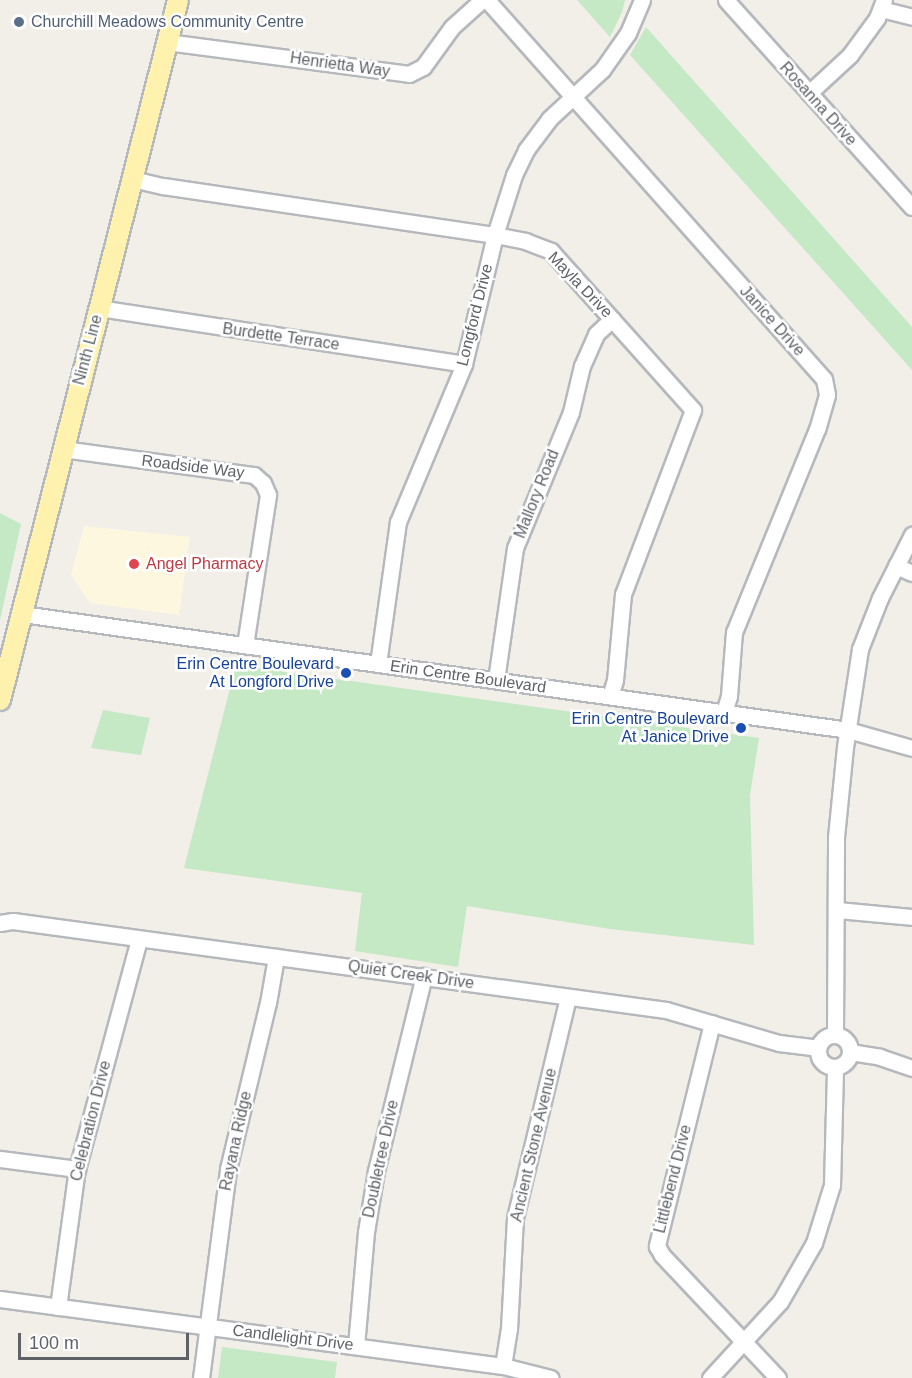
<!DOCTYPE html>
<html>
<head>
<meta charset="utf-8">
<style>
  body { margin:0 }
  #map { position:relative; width:912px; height:1378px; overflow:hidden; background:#f1efe8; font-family:Helvetica,sans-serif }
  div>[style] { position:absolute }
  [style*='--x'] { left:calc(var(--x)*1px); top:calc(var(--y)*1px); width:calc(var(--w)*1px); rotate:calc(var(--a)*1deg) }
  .commercial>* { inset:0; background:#fef7e0 }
  .green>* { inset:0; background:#c5e8c5 }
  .roads { filter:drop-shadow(2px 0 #b5b8bc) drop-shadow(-2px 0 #b5b8bc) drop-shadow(0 2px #b5b8bc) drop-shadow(0 -2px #b5b8bc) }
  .minor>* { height:15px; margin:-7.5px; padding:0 7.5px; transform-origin:7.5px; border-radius:7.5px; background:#fff }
  .minor>.ring { margin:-7.5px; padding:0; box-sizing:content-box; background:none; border:15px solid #fff; border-radius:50% }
  .major>* { height:20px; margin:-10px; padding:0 10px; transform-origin:10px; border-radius:10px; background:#fff2af }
  .dots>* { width:16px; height:16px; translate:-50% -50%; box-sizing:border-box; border:3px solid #fff; border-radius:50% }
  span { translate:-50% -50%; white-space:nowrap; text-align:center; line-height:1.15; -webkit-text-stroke:5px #fff; paint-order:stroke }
  .service-label { font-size:16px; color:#4e5e75 }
  .left { translate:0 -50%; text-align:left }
  .street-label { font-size:16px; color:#5f6368 }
  .health-label { font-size:16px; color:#be3a42 }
  .transit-label { font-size:16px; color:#164399 }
  .right { translate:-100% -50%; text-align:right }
  .scale { position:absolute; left:18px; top:1333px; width:171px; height:27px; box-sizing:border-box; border:3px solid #5f6368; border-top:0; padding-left:8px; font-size:18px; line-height:21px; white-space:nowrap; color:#5f6368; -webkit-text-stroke:4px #fff; paint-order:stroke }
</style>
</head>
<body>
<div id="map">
  <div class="commercial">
    <i style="clip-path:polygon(84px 526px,190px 537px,179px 615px,90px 603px,71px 575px)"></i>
  </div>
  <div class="green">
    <i style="clip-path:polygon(577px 0,625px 0,622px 12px,610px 37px)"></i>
    <i style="clip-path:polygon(646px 27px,912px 327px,912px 370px,630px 55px)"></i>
    <i style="clip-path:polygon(0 513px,21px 524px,0 620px)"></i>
    <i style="clip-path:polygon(236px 665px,759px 738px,750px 795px,754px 945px,610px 929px,467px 906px,458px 967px,355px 951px,362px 893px,184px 868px)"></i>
    <i style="clip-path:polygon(103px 710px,150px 718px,141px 755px,91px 748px)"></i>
    <i style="clip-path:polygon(222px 1347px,337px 1362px,335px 1378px,218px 1378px)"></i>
  </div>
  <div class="roads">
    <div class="minor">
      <i style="--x:487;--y:0;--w:507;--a:48.36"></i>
      <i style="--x:824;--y:379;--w:16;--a:79"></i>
      <i style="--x:827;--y:395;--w:35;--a:106"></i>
      <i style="--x:817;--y:429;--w:219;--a:112.2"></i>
      <i style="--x:734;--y:632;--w:64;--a:94.5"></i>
      <i style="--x:729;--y:696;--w:17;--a:107"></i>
      <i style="--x:726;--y:0;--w:278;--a:48.1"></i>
      <i style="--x:881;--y:9;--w:32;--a:14"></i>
      <i style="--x:167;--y:42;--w:244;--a:7.5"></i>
      <i style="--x:409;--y:74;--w:16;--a:-27"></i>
      <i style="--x:423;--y:67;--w:49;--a:-54.1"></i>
      <i style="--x:452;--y:27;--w:40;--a:-42"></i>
      <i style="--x:809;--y:93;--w:56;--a:-42.8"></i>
      <i style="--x:850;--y:55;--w:46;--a:-53.9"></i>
      <i style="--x:877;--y:18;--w:19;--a:-69"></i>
      <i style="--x:132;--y:179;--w:32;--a:13"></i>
      <i style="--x:163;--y:186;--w:336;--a:8.4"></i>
      <i style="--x:495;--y:235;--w:31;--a:11"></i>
      <i style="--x:525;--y:241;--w:28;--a:21"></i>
      <i style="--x:551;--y:251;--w:213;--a:48.2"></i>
      <i style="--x:693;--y:410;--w:197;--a:110.8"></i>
      <i style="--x:623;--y:594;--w:86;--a:95.3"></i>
      <i style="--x:615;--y:680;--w:17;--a:107"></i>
      <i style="--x:99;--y:308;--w:369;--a:8.7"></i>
      <i style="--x:63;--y:449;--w:193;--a:7.8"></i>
      <i style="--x:254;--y:475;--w:12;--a:42"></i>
      <i style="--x:263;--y:483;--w:13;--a:67"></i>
      <i style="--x:268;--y:495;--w:152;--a:98.7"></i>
      <i style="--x:896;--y:566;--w:17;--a:24"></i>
      <i style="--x:22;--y:614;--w:834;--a:7.99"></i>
      <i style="--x:848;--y:730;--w:66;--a:15.7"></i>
      <i style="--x:378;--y:664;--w:143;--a:-82"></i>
      <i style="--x:398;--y:522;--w:171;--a:-67.3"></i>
      <i style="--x:464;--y:364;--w:133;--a:-76.5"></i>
      <i style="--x:495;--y:235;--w:63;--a:-72.4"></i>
      <i style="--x:514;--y:175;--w:28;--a:-64"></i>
      <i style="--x:526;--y:150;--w:39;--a:-53"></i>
      <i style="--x:549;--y:119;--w:72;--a:-42.8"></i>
      <i style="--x:602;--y:70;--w:45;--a:-54.9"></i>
      <i style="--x:628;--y:33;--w:36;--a:-67"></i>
      <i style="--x:496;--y:680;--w:133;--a:-81.8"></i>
      <i style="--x:515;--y:548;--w:147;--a:-67.6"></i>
      <i style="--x:571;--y:412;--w:47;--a:-76.6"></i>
      <i style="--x:582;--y:366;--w:35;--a:-66"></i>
      <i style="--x:596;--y:334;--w:22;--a:-43"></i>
      <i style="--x:837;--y:910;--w:75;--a:5.3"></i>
      <i style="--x:0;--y:923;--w:13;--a:-9"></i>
      <i style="--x:13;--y:921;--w:659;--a:7.76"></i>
      <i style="--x:666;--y:1010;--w:118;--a:16.3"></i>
      <i style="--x:779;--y:1043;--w:39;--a:7"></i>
      <i style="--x:712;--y:1023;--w:230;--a:103.9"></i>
      <i style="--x:657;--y:1246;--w:10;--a:61"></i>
      <i style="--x:662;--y:1255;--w:169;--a:46.7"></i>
      <i class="ring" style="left:818px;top:1035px;width:17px;height:17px"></i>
      <i style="--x:835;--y:1035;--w:198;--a:-89.7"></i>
      <i style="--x:836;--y:837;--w:90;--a:-84.3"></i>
      <i style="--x:845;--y:747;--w:99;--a:-81.3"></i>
      <i style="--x:860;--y:649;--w:55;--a:-68.6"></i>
      <i style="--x:880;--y:598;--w:71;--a:-63.1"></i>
      <i style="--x:850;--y:1052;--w:30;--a:9"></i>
      <i style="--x:880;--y:1057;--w:34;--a:19"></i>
      <i style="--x:0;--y:1159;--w:78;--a:7.4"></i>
      <i style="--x:0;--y:1299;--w:507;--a:7.59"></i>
      <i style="--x:503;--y:1366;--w:49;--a:14.3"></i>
      <i style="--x:58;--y:1307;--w:139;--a:-82.2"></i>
      <i style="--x:77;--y:1169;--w:238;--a:-74.9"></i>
      <i style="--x:356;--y:1346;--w:114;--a:-85"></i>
      <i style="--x:366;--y:1232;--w:62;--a:-80.7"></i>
      <i style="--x:376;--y:1171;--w:201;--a:-76.2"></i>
      <i style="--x:503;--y:1366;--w:37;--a:-81"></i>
      <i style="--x:509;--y:1329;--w:111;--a:-86.9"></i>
      <i style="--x:515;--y:1218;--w:227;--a:-76.5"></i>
      <i style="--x:201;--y:1378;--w:211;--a:-82.6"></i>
      <i style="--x:228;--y:1169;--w:171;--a:-76.5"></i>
      <i style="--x:268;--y:1003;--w:47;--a:-80.1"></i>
      <i style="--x:710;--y:1378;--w:103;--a:-47.4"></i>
      <i style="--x:780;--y:1302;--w:68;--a:-60"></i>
      <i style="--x:814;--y:1243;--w:61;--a:-72.8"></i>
      <i style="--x:832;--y:1185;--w:118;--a:-88.5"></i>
    </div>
    <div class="major">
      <i style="--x:0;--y:700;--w:722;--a:-75.73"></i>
    </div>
  </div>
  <div class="dots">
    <i style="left:19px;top:22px;background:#5c6f8a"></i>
    <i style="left:134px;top:564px;background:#e0444e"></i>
    <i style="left:346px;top:673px;background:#1a4fb4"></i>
    <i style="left:741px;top:728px;background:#1a4fb4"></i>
  </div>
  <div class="service-label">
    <span class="left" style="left:31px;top:22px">Churchill Meadows Community Centre</span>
  </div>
  <div class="street-label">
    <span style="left:340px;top:65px;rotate:8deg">Henrietta Way</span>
    <span style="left:818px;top:104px;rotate:48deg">Rosanna Drive</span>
    <span style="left:580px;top:285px;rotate:46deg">Mayla Drive</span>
    <span style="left:475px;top:315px;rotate:-76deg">Longford Drive</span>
    <span style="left:772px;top:321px;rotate:48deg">Janice Drive</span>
    <span style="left:281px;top:337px;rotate:8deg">Burdette Terrace</span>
    <span style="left:88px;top:350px;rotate:-75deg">Ninth Line</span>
    <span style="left:193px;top:467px;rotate:7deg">Roadside Way</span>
    <span style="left:537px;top:494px;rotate:-68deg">Mallory Road</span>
    <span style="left:468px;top:677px;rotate:8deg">Erin Centre Boulevard</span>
    <span style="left:411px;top:975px;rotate:8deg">Quiet Creek Drive</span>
    <span style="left:91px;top:1121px;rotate:-76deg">Celebration Drive</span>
    <span style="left:236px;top:1141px;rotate:-78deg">Rayana Ridge</span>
    <span style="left:534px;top:1145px;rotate:-77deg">Ancient Stone Avenue</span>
    <span style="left:381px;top:1159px;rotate:-78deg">Doubletree Drive</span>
    <span style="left:673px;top:1179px;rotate:-76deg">Littlebend Drive</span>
    <span style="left:293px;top:1338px;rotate:7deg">Candlelight Drive</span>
  </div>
  <div class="health-label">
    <span class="left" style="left:146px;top:564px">Angel Pharmacy</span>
  </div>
  <div class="transit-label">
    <span class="right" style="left:334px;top:673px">Erin Centre Boulevard<br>At Longford Drive</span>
    <span class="right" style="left:729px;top:728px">Erin Centre Boulevard<br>At Janice Drive</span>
  </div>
  <div class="scale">100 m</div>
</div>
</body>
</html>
